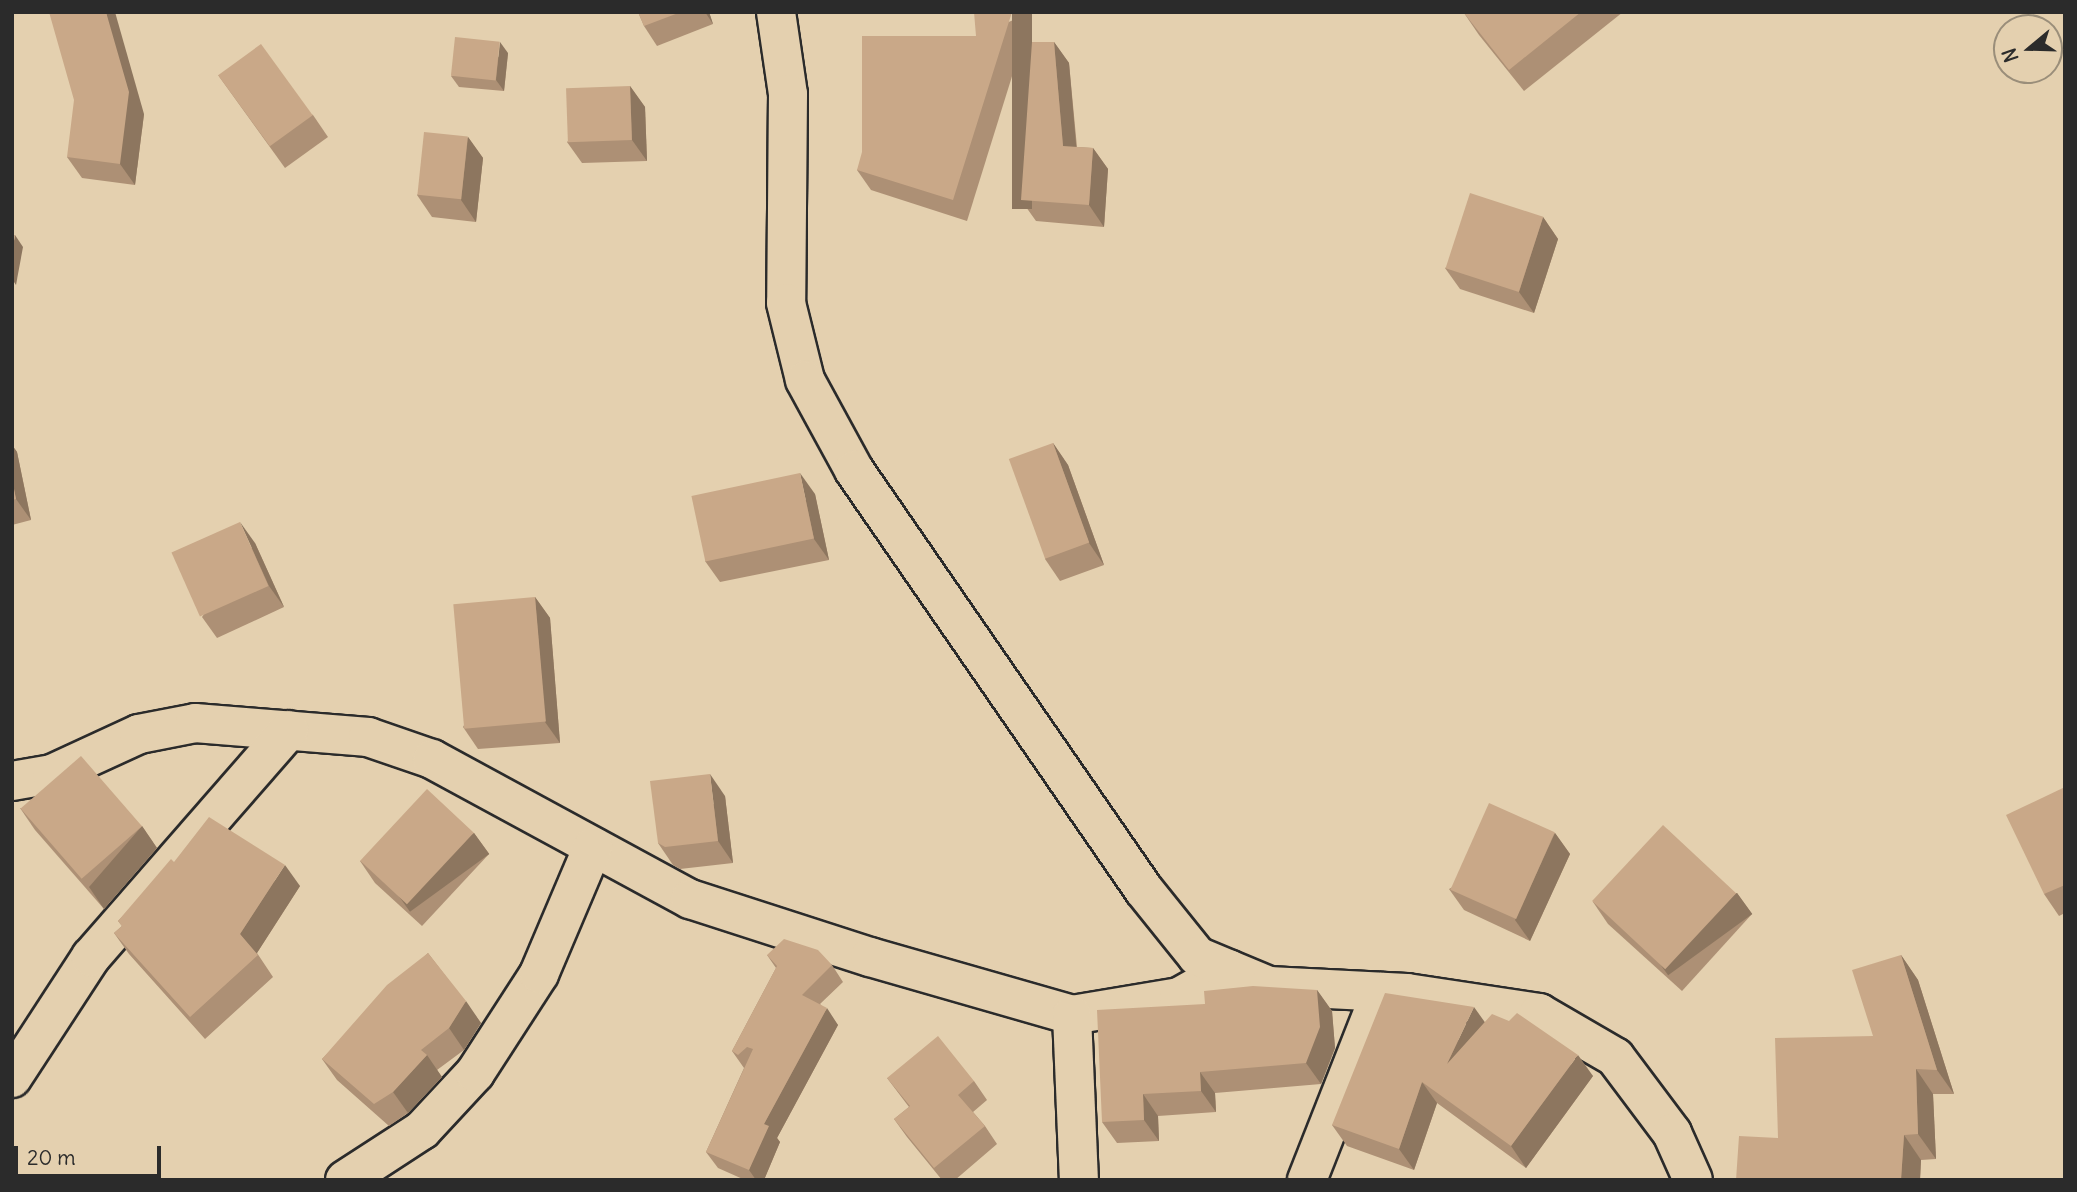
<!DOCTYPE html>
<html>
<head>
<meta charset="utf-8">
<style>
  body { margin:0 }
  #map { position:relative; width:2077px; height:1192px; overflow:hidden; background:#e4d0af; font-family:Delius,sans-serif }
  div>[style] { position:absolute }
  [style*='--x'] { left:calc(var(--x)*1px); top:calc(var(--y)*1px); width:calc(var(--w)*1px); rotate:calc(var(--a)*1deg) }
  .roads { filter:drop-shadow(2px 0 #2b2b2b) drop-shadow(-2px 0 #2b2b2b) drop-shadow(0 2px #2b2b2b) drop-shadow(0 -2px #2b2b2b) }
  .street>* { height:38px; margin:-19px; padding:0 19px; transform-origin:19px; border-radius:19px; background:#e4d0af }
  .secondary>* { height:38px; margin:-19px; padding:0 19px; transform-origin:19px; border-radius:19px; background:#e4d0af }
  .wall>* { inset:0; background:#ad9075 }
  .shaded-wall>* { inset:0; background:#8d765f; transform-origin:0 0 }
  .building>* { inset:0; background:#c9a888; transform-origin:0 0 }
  span { translate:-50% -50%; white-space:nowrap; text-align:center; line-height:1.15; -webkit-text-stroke:6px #e4d0af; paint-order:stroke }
  .frame { position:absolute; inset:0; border:14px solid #2b2b2b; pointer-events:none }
  .north { position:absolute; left:1993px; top:14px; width:70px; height:70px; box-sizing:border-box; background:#e4d0af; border:2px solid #9a8e7a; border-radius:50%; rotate:251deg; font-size:19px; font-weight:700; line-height:28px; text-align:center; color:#2b2b2b }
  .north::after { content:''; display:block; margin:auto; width:24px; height:32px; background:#2b2b2b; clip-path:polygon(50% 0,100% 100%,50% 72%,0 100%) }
  .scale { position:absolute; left:14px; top:1146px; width:147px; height:32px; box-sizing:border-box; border:4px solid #2b2b2b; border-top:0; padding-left:9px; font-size:21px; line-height:24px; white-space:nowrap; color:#2b2b2b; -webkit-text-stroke:5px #e4d0af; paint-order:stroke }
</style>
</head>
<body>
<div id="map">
  <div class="roads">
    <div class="street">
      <i style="--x:12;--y:781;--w:41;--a:-9.9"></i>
      <i style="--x:52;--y:774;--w:96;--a:-24.7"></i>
      <i style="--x:139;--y:734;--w:57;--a:-11.1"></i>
      <i style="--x:195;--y:723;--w:174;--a:4.6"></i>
      <i style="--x:368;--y:737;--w:68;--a:19"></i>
      <i style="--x:432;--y:759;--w:294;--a:28.5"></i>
      <i style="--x:690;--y:899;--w:189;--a:17.9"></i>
      <i style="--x:870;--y:957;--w:210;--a:16"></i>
      <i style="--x:1072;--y:1015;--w:109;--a:-9.5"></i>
      <i style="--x:1179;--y:997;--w:57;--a:-29.2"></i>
      <i style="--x:1072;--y:1015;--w:165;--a:87.6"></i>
      <i style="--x:12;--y:1078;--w:145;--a:-56.9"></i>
      <i style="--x:91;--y:957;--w:301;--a:-48.9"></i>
      <i style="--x:345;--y:1180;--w:92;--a:-33"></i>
      <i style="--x:422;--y:1130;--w:78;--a:-47.1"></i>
      <i style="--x:475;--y:1073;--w:118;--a:-57.1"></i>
      <i style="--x:539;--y:974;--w:138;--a:-67"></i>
      <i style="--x:1307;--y:1180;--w:202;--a:-68.5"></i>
    </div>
    <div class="secondary">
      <i style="--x:776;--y:12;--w:83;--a:81.7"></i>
      <i style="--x:788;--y:94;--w:209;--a:90.5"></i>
      <i style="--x:786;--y:303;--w:79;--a:76.1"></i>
      <i style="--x:805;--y:380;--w:102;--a:61.4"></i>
      <i style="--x:854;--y:470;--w:510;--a:55.38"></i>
      <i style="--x:1144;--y:890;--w:85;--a:51.2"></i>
      <i style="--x:1197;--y:956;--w:78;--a:22.6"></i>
      <i style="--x:1269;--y:986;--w:138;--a:2.9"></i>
      <i style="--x:1407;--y:993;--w:134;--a:8.6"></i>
      <i style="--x:1539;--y:1013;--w:88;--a:30.1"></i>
      <i style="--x:1615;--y:1057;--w:95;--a:53.1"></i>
      <i style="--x:1672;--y:1133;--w:51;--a:65.9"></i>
    </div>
  </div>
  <div class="wall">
    <i style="clip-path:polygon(638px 12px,709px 12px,713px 24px,657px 46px,644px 26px)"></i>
    <i style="clip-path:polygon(1032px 12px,967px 221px,871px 190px,857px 170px,976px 36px)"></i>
    <i style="clip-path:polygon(1465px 12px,1623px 12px,1524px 91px,1479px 35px,1464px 13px)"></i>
    <i style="clip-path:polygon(1054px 42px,1069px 63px,1077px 147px,1093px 148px,1108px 169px,1104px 227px,1036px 221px,1021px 200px)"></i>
    <i style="clip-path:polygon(508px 53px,504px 91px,459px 87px,451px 76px)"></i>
    <i style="clip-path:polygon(218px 75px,313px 115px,328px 137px,285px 168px)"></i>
    <i style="clip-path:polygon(630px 86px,645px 107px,647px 161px,582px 163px,567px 142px)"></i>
    <i style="clip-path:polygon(144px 114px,135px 185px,82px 178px,67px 157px)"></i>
    <i style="clip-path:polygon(468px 137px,483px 158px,476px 222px,432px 217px,417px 195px)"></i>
    <i style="clip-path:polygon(1543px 217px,1558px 239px,1534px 313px,1460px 289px,1445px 268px)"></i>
    <i style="clip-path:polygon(1053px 443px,1068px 465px,1104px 565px,1060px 581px,1045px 559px)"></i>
    <i style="clip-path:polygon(12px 445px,17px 452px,31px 520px,12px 525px)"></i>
    <i style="clip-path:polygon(815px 494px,829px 560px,720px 582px,705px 561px)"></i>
    <i style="clip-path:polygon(255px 543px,284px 607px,217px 638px,202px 617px)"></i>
    <i style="clip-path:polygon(535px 597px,550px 618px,560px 743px,478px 749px,463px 727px)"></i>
    <i style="clip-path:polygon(2065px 787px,2065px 913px,2059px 916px,2044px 894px)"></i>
    <i style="clip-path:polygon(725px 796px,733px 863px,680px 869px,673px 865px,658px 843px)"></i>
    <i style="clip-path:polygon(20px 808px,142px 826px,157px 848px,104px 909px,35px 830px)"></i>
    <i style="clip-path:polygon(474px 833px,489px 854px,422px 926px,375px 883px,360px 861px)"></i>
    <i style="clip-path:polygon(1555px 833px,1570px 854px,1530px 941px,1464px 910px,1449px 889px)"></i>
    <i style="clip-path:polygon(174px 862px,300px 886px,257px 953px,273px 977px,205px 1039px,129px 954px,114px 933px,122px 926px,118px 921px)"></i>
    <i style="clip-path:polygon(1737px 893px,1752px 914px,1682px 991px,1608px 924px,1593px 902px)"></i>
    <i style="clip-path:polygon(428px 953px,481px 1023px,464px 1050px,437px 1070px,442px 1077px,408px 1113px,389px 1126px,337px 1080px,322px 1059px)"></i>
    <i style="clip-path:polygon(767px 955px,832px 965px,843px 982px,820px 1004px,838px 1025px,777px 1138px,780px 1142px,764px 1180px,745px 1180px,718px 1168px,706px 1152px,744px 1068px,732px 1051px,776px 968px)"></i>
    <i style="clip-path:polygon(1901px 955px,1918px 980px,1954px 1094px,1933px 1094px,1936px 1159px,1921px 1160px,1920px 1180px,1736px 1180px,1778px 1138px,1873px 1036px)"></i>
    <i style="clip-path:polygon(1317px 990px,1332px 1011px,1335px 1048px,1321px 1084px,1215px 1093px,1216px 1112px,1158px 1116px,1159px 1141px,1117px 1143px,1102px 1122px,1205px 1004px)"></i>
    <i style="clip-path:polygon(1485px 1022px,1593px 1076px,1526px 1168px,1437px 1103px,1414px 1170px,1347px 1146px,1332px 1125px)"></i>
    <i style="clip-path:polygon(887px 1078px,974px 1081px,987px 1100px,973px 1112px,985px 1126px,997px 1144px,955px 1180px,942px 1180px,907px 1137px,894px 1119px,909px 1107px)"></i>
  </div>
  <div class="shaded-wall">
    <i style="clip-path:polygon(106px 12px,115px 12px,144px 114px,135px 185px,120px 164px)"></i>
    <i style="clip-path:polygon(705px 12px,709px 12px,713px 24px)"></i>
    <i style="left:1012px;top:12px;width:20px;height:197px"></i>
    <i style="clip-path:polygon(500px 42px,508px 53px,504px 91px,496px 80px)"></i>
    <i style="clip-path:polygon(1054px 42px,1069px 63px,1078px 167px,1063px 146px)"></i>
    <i style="clip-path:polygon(630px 86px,645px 107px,647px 161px,632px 140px)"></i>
    <i style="clip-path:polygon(468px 137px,483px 158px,476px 222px,461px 200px)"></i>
    <i style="clip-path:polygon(1093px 148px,1108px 169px,1104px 227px,1089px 205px)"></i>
    <i style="clip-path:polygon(1543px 217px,1558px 239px,1534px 313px,1519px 292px)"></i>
    <i style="clip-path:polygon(15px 235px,23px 247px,16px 285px,12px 279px,12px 252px)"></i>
    <i style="clip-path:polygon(1053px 443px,1068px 465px,1104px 565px,1089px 543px)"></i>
    <i style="clip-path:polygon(12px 445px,17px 452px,31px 520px,16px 499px,12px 479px)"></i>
    <i style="clip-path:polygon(800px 473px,815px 494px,829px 560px,814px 539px)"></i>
    <i style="clip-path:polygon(240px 522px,255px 543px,284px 607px,269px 586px)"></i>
    <i style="clip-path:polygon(535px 597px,550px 618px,560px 743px,545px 722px)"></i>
    <i style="clip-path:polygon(710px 774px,725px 796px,733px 863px,718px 841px)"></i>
    <i style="clip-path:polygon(142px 826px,157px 848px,104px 909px,89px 887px)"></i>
    <i style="left:474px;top:833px;width:26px;height:98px;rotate:54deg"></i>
    <i style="clip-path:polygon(1555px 833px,1570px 854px,1530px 941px,1515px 920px)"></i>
    <i style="clip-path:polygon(285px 865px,300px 886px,255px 956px,240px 934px)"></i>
    <i style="left:1737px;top:893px;width:26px;height:104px;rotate:54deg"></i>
    <i style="clip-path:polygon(1901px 955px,1918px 980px,1954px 1094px,1937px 1070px)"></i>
    <i style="clip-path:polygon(1317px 990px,1332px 1011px,1335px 1048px,1321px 1084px,1306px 1063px)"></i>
    <i style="clip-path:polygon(466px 1001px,481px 1023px,464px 1050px,449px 1028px)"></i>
    <i style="clip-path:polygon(1474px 1007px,1489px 1028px,1447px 1064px)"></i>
    <i style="clip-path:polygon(827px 1008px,838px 1025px,777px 1138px,780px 1142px,764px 1180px,756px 1180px,749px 1170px,764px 1124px)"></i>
    <i style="clip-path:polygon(427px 1055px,442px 1077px,408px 1113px,393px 1092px)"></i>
    <i style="clip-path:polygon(1578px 1055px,1593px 1076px,1526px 1168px,1511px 1146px)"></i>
    <i style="clip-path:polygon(1916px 1069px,1933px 1094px,1936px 1159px,1918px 1134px)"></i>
    <i style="clip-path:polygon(1200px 1072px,1215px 1093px,1216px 1112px,1201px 1091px)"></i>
    <i style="clip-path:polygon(1422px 1082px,1437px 1103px,1414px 1170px,1399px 1149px)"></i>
    <i style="clip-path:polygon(1143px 1094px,1158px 1116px,1159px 1141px,1144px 1120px)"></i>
    <i style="clip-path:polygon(1904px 1135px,1921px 1160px,1920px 1180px,1901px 1180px)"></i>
  </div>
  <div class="building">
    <i style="clip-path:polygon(49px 12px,106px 12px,129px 92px,120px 164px,67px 157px,74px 100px)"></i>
    <i style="clip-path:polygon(638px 12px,681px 12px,644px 26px)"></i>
    <i style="clip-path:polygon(974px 12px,1012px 12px,953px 200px,857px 170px,862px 152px,862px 36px,976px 36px)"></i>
    <i style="clip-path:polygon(1465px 12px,1581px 12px,1509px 70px,1464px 13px)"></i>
    <i style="left:455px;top:37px;width:45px;height:39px;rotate:6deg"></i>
    <i style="clip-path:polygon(1032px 42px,1054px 42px,1063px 146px,1093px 148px,1089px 205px,1021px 200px)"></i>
    <i style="left:261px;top:44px;width:88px;height:53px;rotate:54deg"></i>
    <i style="left:630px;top:86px;width:54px;height:64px;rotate:88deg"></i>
    <i style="left:424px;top:132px;width:44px;height:63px;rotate:6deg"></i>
    <i style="left:1470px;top:193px;width:77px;height:79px;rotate:18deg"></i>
    <i style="clip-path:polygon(12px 235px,15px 235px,12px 252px)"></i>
    <i style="left:1053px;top:443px;width:106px;height:47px;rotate:70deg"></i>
    <i style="left:800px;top:473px;width:67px;height:111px;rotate:78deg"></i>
    <i style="clip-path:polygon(12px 479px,16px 499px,12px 500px)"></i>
    <i style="left:240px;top:522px;width:70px;height:75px;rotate:66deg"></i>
    <i style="left:535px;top:597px;width:125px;height:82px;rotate:85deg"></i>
    <i style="left:81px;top:756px;width:93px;height:80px;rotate:49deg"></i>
    <i style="clip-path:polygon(710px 774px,718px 841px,665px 847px,658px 843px,650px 781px)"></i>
    <i style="clip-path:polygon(2065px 787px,2065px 885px,2044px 894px,2006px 815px)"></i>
    <i style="left:427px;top:789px;width:64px;height:98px;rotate:43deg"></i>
    <i style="left:1489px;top:803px;width:72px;height:95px;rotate:24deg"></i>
    <i style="clip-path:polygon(209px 817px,285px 865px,240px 934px,258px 955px,190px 1017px,114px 933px,122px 926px,118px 921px,171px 859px,174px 862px)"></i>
    <i style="left:1663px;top:825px;width:100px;height:104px;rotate:43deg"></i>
    <i style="clip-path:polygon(784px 939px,818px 950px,832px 965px,802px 995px,827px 1008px,764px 1124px,769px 1126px,749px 1170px,706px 1152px,753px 1049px,747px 1047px,738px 1055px,732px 1051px,777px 966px,767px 955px)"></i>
    <i style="clip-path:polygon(428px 953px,466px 1001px,449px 1028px,421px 1050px,427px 1055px,393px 1092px,374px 1104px,322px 1059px,387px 985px)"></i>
    <i style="clip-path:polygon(1901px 955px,1937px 1070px,1916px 1069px,1918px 1134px,1904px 1135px,1901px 1180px,1736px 1180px,1739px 1136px,1778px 1138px,1775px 1038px,1873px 1036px,1852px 970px)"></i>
    <i style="clip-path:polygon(1253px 986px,1317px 990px,1320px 1027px,1306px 1063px,1200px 1072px,1201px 1091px,1143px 1094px,1144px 1120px,1102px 1122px,1097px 1010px,1205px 1004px,1204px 991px)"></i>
    <i style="clip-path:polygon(1385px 993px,1474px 1007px,1447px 1064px,1492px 1014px,1509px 1021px,1517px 1013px,1578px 1055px,1511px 1146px,1422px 1082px,1399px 1149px,1332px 1125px)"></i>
    <i style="clip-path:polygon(938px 1036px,974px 1081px,958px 1095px,985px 1126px,934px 1168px,894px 1119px,910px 1106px,887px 1078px)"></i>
  </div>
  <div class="frame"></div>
  <div class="north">N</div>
  <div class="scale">20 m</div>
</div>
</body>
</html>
